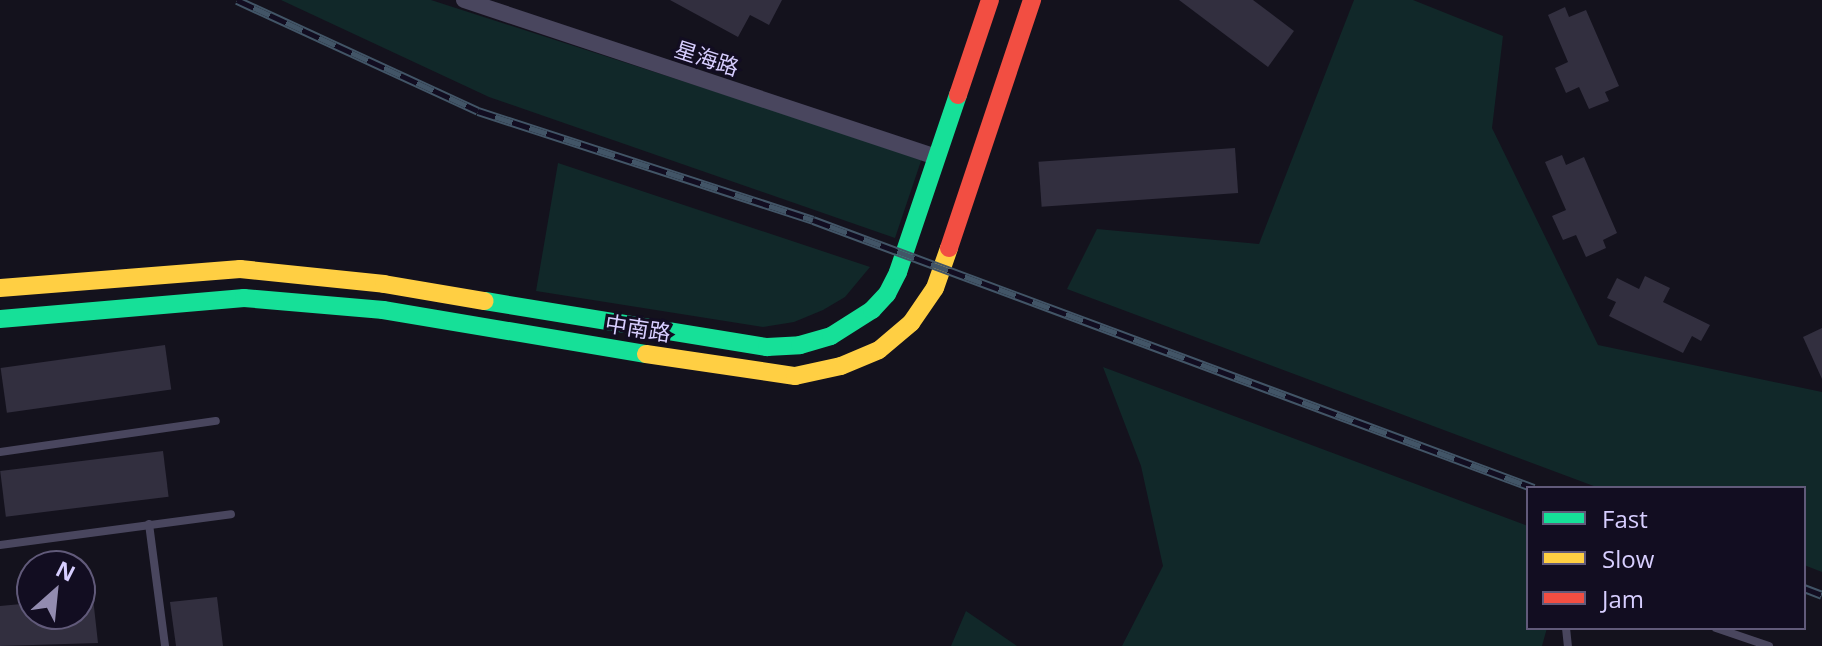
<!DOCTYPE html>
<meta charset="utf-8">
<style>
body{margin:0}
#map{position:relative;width:1822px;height:646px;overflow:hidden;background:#14121d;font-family:"Open Sans","Noto Sans SC",sans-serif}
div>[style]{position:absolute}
.green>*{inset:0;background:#112829}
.building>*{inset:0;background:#322f3f;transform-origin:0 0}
.lane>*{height:8px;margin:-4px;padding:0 4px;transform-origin:4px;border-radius:4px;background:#49465e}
.street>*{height:16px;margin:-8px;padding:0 8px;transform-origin:8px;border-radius:8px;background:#49465e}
.fast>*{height:18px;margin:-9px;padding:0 9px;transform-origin:9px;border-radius:9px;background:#16e098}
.slow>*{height:18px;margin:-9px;padding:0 9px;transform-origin:9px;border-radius:9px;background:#ffcf43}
.jam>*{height:18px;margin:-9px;padding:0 9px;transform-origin:9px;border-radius:9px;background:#f24e42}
.rail>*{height:9px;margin-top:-4.5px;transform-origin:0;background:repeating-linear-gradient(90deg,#120d21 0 18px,#425567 0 36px);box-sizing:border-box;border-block:2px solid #425567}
span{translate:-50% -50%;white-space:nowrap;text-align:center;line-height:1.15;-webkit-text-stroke:6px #120d21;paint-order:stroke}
.street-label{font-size:22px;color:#d7ceff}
.legend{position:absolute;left:1526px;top:486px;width:280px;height:144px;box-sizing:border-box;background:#120d21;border:2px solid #615a7a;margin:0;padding:10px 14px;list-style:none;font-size:24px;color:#d7ceff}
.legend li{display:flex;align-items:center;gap:16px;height:40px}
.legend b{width:40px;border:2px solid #615a7a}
.north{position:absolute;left:16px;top:550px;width:80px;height:80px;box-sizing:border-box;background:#120d21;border:2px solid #615a7a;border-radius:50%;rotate:27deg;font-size:22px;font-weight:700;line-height:32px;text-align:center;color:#d7ceff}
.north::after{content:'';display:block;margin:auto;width:28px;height:36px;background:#938cb0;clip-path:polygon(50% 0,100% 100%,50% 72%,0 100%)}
</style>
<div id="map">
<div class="green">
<div style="clip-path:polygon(281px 0,431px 0,922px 158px,895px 238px,489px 97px)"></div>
<div style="clip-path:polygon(1354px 0,1413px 0,1503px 36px,1492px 128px,1598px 345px,1822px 392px,1822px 572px,1804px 565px,1804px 488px,1599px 488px,1067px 289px,1097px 229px,1259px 244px)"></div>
<div style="clip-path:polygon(558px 163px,870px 267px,845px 297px,823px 310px,794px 322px,763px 327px,536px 291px)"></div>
<div style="clip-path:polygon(1103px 367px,1528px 526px,1528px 628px,1547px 628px,1542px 646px,1122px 646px,1163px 566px,1141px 466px)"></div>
<div style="clip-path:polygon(966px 611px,1017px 646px,951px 646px)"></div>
</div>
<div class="building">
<div style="clip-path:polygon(670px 0,782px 0,769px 25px,750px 15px,738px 37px)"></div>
<div style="clip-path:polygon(1179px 0,1253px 0,1294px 31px,1268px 67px)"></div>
<div style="clip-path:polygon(1565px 7px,1569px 17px,1586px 10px,1619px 86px,1605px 92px,1609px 101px,1589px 109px,1579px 87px,1566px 93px,1555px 68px,1568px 62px,1548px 15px)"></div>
<div style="left:1235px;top:148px;width:45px;height:197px;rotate:86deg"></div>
<div style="clip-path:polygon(1562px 155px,1566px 165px,1584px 157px,1617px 233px,1603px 240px,1606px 248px,1586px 257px,1576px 235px,1563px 240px,1552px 216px,1566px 210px,1545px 162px)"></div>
<div style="clip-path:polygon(1645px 276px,1670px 288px,1663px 302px,1710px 325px,1701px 341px,1692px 336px,1683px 353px,1609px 316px,1616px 302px,1607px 298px,1617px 278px,1639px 289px)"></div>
<div style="clip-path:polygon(1822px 328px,1822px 379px,1803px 337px)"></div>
<div style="left:165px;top:345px;width:45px;height:166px;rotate:82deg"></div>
<div style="left:163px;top:451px;width:46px;height:164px;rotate:83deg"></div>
<div style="clip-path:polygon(91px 580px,98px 643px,0 646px,0 606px,32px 603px,32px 614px,80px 614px,80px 581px)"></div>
<div style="clip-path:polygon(217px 597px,223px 646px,176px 646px,170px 602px)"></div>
</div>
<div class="lane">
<div style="left:0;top:452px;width:218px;rotate:-8.2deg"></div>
<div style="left:149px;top:524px;width:123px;rotate:82.5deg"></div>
<div style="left:0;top:545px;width:233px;rotate:-7.6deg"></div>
<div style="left:1566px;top:628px;width:18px;rotate:84deg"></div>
<div style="left:1716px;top:628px;width:56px;rotate:18.8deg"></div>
</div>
<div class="street">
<div style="left:464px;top:0;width:498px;rotate:18.4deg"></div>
</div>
<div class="fast">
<div style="left:485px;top:301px;width:286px;rotate:9.3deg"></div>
<div style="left:767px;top:347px;width:33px;rotate:-3deg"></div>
<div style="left:800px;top:345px;width:32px;rotate:-16deg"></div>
<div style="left:831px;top:336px;width:49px;rotate:-32.4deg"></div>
<div style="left:872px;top:310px;width:22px;rotate:-47deg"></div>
<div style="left:887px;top:294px;width:25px;rotate:-63deg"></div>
<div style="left:898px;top:272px;width:187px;rotate:-71.3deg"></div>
<div style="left:0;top:319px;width:245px;rotate:-4.9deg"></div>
<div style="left:244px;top:298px;width:140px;rotate:4.9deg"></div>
<div style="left:383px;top:310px;width:267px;rotate:9.5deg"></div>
</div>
<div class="slow">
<div style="left:0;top:288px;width:241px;rotate:-4.5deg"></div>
<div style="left:240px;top:269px;width:145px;rotate:5.9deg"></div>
<div style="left:384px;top:284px;width:102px;rotate:9.6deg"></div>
<div style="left:646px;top:354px;width:151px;rotate:8.4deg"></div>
<div style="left:795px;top:376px;width:47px;rotate:-12.3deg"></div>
<div style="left:841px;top:366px;width:41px;rotate:-22.8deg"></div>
<div style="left:879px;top:350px;width:42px;rotate:-40.2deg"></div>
<div style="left:911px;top:323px;width:42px;rotate:-55.6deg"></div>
<div style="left:935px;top:288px;width:42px;rotate:-70.7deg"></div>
</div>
<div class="jam">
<div style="left:958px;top:95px;width:100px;rotate:-71.4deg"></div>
<div style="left:949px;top:248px;width:262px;rotate:-71.5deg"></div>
</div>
<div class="rail">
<div style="left:237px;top:0;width:265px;rotate:24.7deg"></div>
<div style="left:478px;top:111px;width:352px;rotate:18deg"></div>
<div style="left:813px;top:220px;width:769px;rotate:20.39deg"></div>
<div style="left:1804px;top:588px;width:19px;rotate:21deg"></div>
</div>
<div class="street-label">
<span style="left:707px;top:58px;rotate:18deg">星海路</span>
<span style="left:638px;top:328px;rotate:9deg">中南路</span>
</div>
<ul class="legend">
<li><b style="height:10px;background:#16e098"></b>Fast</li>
<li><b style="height:10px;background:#ffcf43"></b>Slow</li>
<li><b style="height:10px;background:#f24e42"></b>Jam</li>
</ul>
<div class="north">N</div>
</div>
